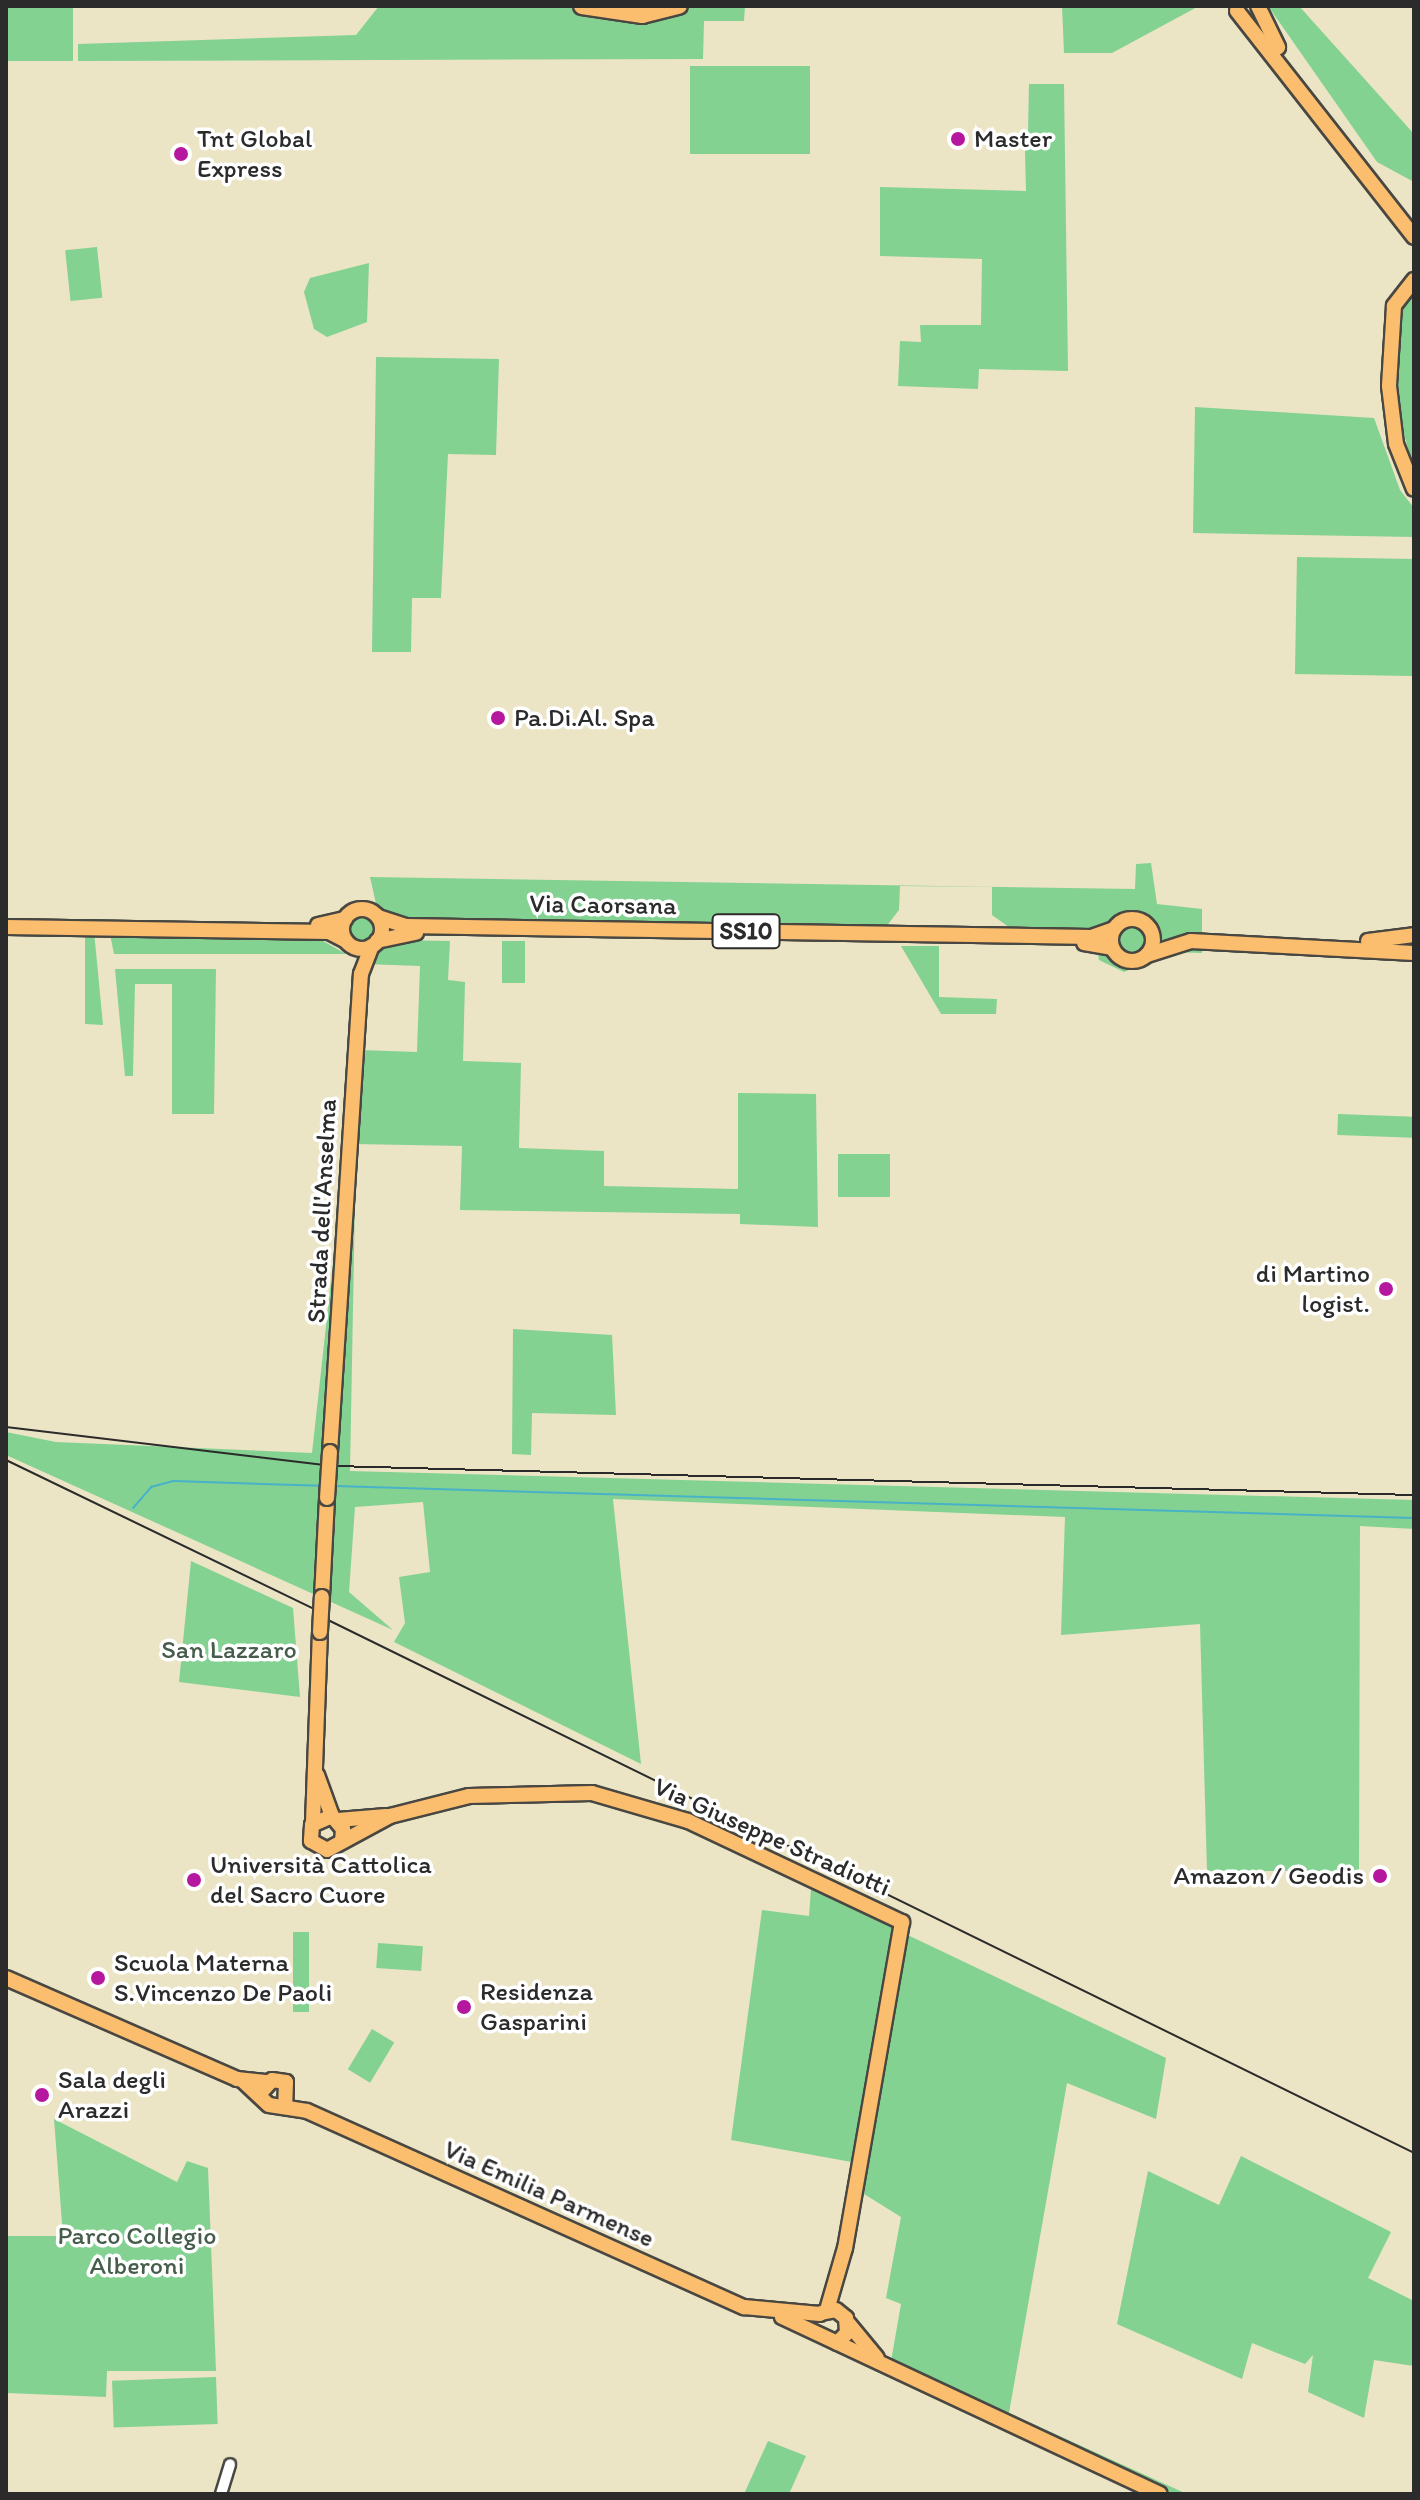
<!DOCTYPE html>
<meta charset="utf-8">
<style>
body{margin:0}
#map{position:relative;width:1420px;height:2500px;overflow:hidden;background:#ebe4c5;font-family:Itim,sans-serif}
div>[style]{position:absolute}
.green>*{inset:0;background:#83d292;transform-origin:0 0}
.round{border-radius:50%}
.stream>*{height:2px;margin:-1px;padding:0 1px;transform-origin:1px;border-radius:1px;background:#48b2c7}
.roads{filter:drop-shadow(2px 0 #484742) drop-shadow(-2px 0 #484742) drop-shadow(0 2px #484742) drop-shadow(0 -2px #484742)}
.minor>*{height:10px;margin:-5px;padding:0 5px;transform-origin:5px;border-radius:5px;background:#fff}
.major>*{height:14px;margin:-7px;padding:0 7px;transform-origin:7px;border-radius:7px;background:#fbbd6e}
.major>.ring{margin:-7px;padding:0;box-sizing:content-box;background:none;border:14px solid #fbbd6e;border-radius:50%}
.highway>*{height:16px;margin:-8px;padding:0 8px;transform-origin:8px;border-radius:8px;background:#fbbd6e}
.rail>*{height:2px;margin:-1px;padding:0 1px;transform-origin:1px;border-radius:1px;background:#2b2b2b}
.bridges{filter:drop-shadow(2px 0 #484742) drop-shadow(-2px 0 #484742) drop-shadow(0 2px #484742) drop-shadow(0 -2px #484742)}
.major-bridge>*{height:14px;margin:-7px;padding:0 7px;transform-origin:7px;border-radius:7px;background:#fbbd6e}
.dots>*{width:22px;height:22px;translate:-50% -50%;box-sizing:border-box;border:4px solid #fff;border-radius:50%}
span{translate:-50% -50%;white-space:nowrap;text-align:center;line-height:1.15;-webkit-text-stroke:7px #fff;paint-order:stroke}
.shield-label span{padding:2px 6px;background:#fff;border:2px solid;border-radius:6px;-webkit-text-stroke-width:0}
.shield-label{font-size:24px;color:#2b2b2b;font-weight:700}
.poi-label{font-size:26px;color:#2b2b2b}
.left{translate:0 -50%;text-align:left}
.right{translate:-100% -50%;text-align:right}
.street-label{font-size:26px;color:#2b2b2b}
.park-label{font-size:26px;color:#455d4a}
.frame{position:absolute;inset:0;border:8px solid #2b2b2b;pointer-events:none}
</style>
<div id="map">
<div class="green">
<div style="left:6px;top:6px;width:67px;height:55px"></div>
<div style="clip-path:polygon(379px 6px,745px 6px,744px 21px,704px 21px,703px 59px,78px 61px,78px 44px,356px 35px)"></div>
<div style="clip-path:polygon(1062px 6px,1199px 6px,1112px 53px,1064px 53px)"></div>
<div style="clip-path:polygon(1268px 6px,1299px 6px,1414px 134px,1414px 182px,1377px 162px)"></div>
<div style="left:690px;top:66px;width:120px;height:88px"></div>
<div style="clip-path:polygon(1029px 84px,1064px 84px,1068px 371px,979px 369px,978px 389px,898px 386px,900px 341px,921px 342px,920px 325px,981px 325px,982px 259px,880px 256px,880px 187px,1026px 191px,1025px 151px,1035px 143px,1028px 131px)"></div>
<div style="left:97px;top:247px;width:51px;height:32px;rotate:84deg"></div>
<div style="clip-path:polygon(369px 263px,367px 322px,327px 337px,314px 329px,304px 292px,310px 278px)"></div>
<div style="clip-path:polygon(1414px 290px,1414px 469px,1396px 407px,1396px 348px,1405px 297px)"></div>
<div style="clip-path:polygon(376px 357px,499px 359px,496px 455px,448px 454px,441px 598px,412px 598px,411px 652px,372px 652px)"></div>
<div style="clip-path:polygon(1195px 407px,1374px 418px,1400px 490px,1414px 508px,1414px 537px,1193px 533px)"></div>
<div style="left:1297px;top:557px;width:117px;height:117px;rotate:1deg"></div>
<div style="clip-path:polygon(1151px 863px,1157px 904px,1202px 909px,1202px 953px,1170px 952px,1124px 972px,1099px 960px,1094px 931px,1013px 930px,992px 915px,992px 887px,900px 886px,899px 910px,885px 928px,392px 919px,377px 908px,370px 877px,1135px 889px,1136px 864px)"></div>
<div class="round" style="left:345px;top:911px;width:34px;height:34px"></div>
<div style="clip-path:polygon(85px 930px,94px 931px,103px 1025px,85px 1024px)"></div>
<div style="clip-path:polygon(110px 934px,316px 937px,346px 954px,114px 954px)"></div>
<div style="clip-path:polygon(394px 940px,450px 941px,448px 980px,465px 982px,463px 1061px,521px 1063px,519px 1148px,604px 1151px,604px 1186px,738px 1189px,738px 1093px,816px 1094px,818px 1227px,740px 1224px,740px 1214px,460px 1210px,462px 1146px,355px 1144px,360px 1050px,417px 1052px,420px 966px,365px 964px,378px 945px)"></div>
<div style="left:502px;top:941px;width:23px;height:42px"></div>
<div style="clip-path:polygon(901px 946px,939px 946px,939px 997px,997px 999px,996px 1014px,941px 1014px)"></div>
<div style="clip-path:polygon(115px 969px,216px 969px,214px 1114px,172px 1114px,172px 984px,135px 984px,133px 1076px,125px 1076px)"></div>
<div style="left:1338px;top:1114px;width:76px;height:21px;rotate:2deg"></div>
<div style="left:838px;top:1154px;width:52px;height:43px"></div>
<div style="clip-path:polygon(340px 1199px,355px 1199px,350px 1471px,1414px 1500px,1414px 1529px,1360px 1526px,1359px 1871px,1207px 1871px,1200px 1624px,1061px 1635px,1065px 1517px,613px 1499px,641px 1764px,394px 1642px,405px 1623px,399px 1577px,430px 1572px,423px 1502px,355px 1507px,349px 1592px,393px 1630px,6px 1455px,6px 1432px,56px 1442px,312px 1453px)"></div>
<div style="clip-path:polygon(513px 1329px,612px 1335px,616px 1415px,532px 1413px,531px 1455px,512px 1454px)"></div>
<div style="clip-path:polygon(191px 1561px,293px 1608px,300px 1697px,179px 1682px)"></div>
<div style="clip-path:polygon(811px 1889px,1166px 2058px,1156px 2119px,1067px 2083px,1009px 2413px,1187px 2494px,1162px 2494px,890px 2367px,901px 2304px,886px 2298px,901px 2217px,864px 2194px,868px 2165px,731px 2140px,762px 1910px,809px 1916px)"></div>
<div style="left:293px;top:1932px;width:16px;height:80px"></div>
<div style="left:378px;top:1943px;width:45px;height:25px;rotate:4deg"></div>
<div style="left:372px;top:2029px;width:26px;height:47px;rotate:31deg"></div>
<div style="clip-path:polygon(54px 2119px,177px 2182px,187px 2161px,208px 2168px,216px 2371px,107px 2371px,106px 2397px,6px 2393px,6px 2236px,63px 2236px)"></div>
<div style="clip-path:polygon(1241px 2156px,1391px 2232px,1368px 2278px,1414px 2301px,1414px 2366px,1374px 2360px,1364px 2418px,1308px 2392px,1313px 2355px,1305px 2364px,1252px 2343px,1242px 2379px,1117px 2324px,1148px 2171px,1219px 2205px)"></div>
<div style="left:216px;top:2377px;width:47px;height:104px;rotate:88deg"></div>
<div style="clip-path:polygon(768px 2441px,806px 2456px,789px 2494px,744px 2494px)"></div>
</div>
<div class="stream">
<div style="left:335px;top:1486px;width:1079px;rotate:1.7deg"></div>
<div style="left:133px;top:1508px;width:28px;rotate:-49deg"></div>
<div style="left:151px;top:1487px;width:24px;rotate:-15deg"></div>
<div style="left:174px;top:1481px;width:147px;rotate:1.9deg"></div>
</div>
<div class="roads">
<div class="minor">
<div style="left:221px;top:2494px;width:31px;rotate:-73deg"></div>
</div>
<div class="major">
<div style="left:1258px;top:6px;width:46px;rotate:64deg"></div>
<div style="left:1237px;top:11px;width:287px;rotate:51.9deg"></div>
<div style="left:1414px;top:280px;width:33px;rotate:128deg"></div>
<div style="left:1394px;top:306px;width:80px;rotate:93.6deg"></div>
<div style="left:1389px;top:386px;width:58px;rotate:83.1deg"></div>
<div style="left:1396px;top:444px;width:48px;rotate:68.2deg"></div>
<div class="ring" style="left:342px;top:909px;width:26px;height:26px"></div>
<div style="left:378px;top:917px;width:29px;rotate:18deg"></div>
<div style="left:406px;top:926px;width:685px;rotate:0.92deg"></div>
<div style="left:1091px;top:937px;width:24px;rotate:-19deg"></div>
<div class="ring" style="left:1111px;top:919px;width:28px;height:28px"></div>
<div style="left:318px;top:925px;width:28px;rotate:-13deg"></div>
<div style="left:6px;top:927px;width:323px;rotate:0.9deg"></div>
<div style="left:329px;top:932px;width:18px;rotate:27deg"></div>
<div style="left:377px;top:941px;width:40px;rotate:-12deg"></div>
<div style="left:1368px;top:941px;width:46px;rotate:-7.4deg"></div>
<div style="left:1084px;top:943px;width:28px;rotate:10deg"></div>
<div style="left:1147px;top:955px;width:46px;rotate:-17.7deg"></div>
<div style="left:1191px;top:941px;width:223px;rotate:3.1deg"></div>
<div style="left:330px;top:1452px;width:479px;rotate:-86.3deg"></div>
<div style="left:361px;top:974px;width:30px;rotate:-69deg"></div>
<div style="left:322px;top:1597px;width:99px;rotate:-87.1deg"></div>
<div style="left:317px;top:1775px;width:44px;rotate:69.9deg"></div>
<div style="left:338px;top:1820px;width:48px;rotate:-4.8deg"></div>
<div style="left:313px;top:1822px;width:190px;rotate:-87.9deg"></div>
<div style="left:342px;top:1841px;width:12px;rotate:-85deg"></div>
<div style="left:343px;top:1829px;width:17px;rotate:-130deg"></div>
<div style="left:332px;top:1816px;width:22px;rotate:156deg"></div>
<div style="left:312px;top:1825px;width:16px;rotate:94deg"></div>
<div style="left:311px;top:1841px;width:18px;rotate:29deg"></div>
<div style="left:327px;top:1850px;width:72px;rotate:-28.4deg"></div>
<div style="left:390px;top:1816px;width:81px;rotate:-14.2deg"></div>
<div style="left:469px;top:1796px;width:123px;rotate:-1.4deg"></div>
<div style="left:592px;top:1793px;width:100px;rotate:16.3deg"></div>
<div style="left:688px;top:1821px;width:237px;rotate:25.3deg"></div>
<div style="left:902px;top:1922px;width:331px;rotate:99.9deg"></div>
<div style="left:845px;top:2248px;width:65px;rotate:106.2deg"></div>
<div style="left:6px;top:1978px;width:252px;rotate:23.6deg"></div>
<div style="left:237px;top:2079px;width:31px;rotate:6deg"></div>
<div style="left:243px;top:2081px;width:35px;rotate:43deg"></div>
<div style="left:269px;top:2105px;width:38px;rotate:9deg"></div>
<div style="left:307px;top:2111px;width:479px;rotate:24.2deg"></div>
<div style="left:744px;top:2307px;width:76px;rotate:5.3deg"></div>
<div style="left:263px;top:2090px;width:13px;rotate:-48deg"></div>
<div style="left:272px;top:2080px;width:14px;rotate:8deg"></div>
<div style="left:286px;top:2082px;width:23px;rotate:92deg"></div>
<div style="left:821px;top:2313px;width:15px;rotate:-11deg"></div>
<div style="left:836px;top:2310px;width:13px;rotate:39deg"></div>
<div style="left:846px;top:2318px;width:15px;rotate:86deg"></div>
<div style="left:847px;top:2333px;width:14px;rotate:135deg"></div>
<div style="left:782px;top:2317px;width:417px;rotate:25.1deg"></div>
<div style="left:848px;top:2323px;width:45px;rotate:50.4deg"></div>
</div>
<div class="highway">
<div style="left:582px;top:6px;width:61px;rotate:8.5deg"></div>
<div style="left:642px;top:15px;width:38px;rotate:-14deg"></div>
</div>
</div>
<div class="rail">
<div style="left:6px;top:1427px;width:331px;rotate:6.8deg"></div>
<div style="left:335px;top:1466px;width:1079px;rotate:1.54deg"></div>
<div style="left:6px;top:1460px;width:342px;rotate:25.8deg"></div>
<div style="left:326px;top:1619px;width:1212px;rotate:26.14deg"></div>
</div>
<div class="bridges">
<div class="major-bridge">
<div style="left:327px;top:1498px;width:46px;rotate:-86.3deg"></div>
<div style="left:320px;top:1632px;width:35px;rotate:-87deg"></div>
</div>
</div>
<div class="dots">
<div style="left:958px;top:139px;background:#b5179e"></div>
<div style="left:181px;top:154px;background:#b5179e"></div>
<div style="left:498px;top:718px;background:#b5179e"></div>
<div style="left:1386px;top:1289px;background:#b5179e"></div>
<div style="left:1380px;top:1876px;background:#b5179e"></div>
<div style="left:194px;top:1880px;background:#b5179e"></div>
<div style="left:98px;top:1978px;background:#b5179e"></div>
<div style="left:464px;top:2007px;background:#b5179e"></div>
<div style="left:42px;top:2095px;background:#b5179e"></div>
</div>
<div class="shield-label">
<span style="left:746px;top:931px">SS10</span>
</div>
<div class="poi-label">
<span class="left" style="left:197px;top:154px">Tnt Global<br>Express</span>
<span class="left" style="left:974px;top:139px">Master</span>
<span class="left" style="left:514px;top:718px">Pa.Di.Al. Spa</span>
<span class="right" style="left:1370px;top:1289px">di Martino<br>logist.</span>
<span class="left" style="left:210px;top:1880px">Università Cattolica<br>del Sacro Cuore</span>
<span class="right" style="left:1364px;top:1876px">Amazon / Geodis</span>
<span class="left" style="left:114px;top:1978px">Scuola Materna<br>S.Vincenzo De Paoli</span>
<span class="left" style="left:480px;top:2007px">Residenza<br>Gasparini</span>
<span class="left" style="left:58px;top:2095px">Sala degli<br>Arazzi</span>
</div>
<div class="street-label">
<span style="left:603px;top:905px;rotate:1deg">Via Caorsana</span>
<span style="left:322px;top:1211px;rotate:-87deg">Strada dell'Anselma</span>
<span style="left:772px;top:1837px;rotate:24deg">Via Giuseppe Stradiotti</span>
<span style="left:549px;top:2194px;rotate:24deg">Via Emilia Parmense</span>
</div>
<div class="park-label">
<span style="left:229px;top:1650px">San Lazzaro</span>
<span style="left:137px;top:2251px">Parco Collegio<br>Alberoni</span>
</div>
<div class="frame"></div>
</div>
